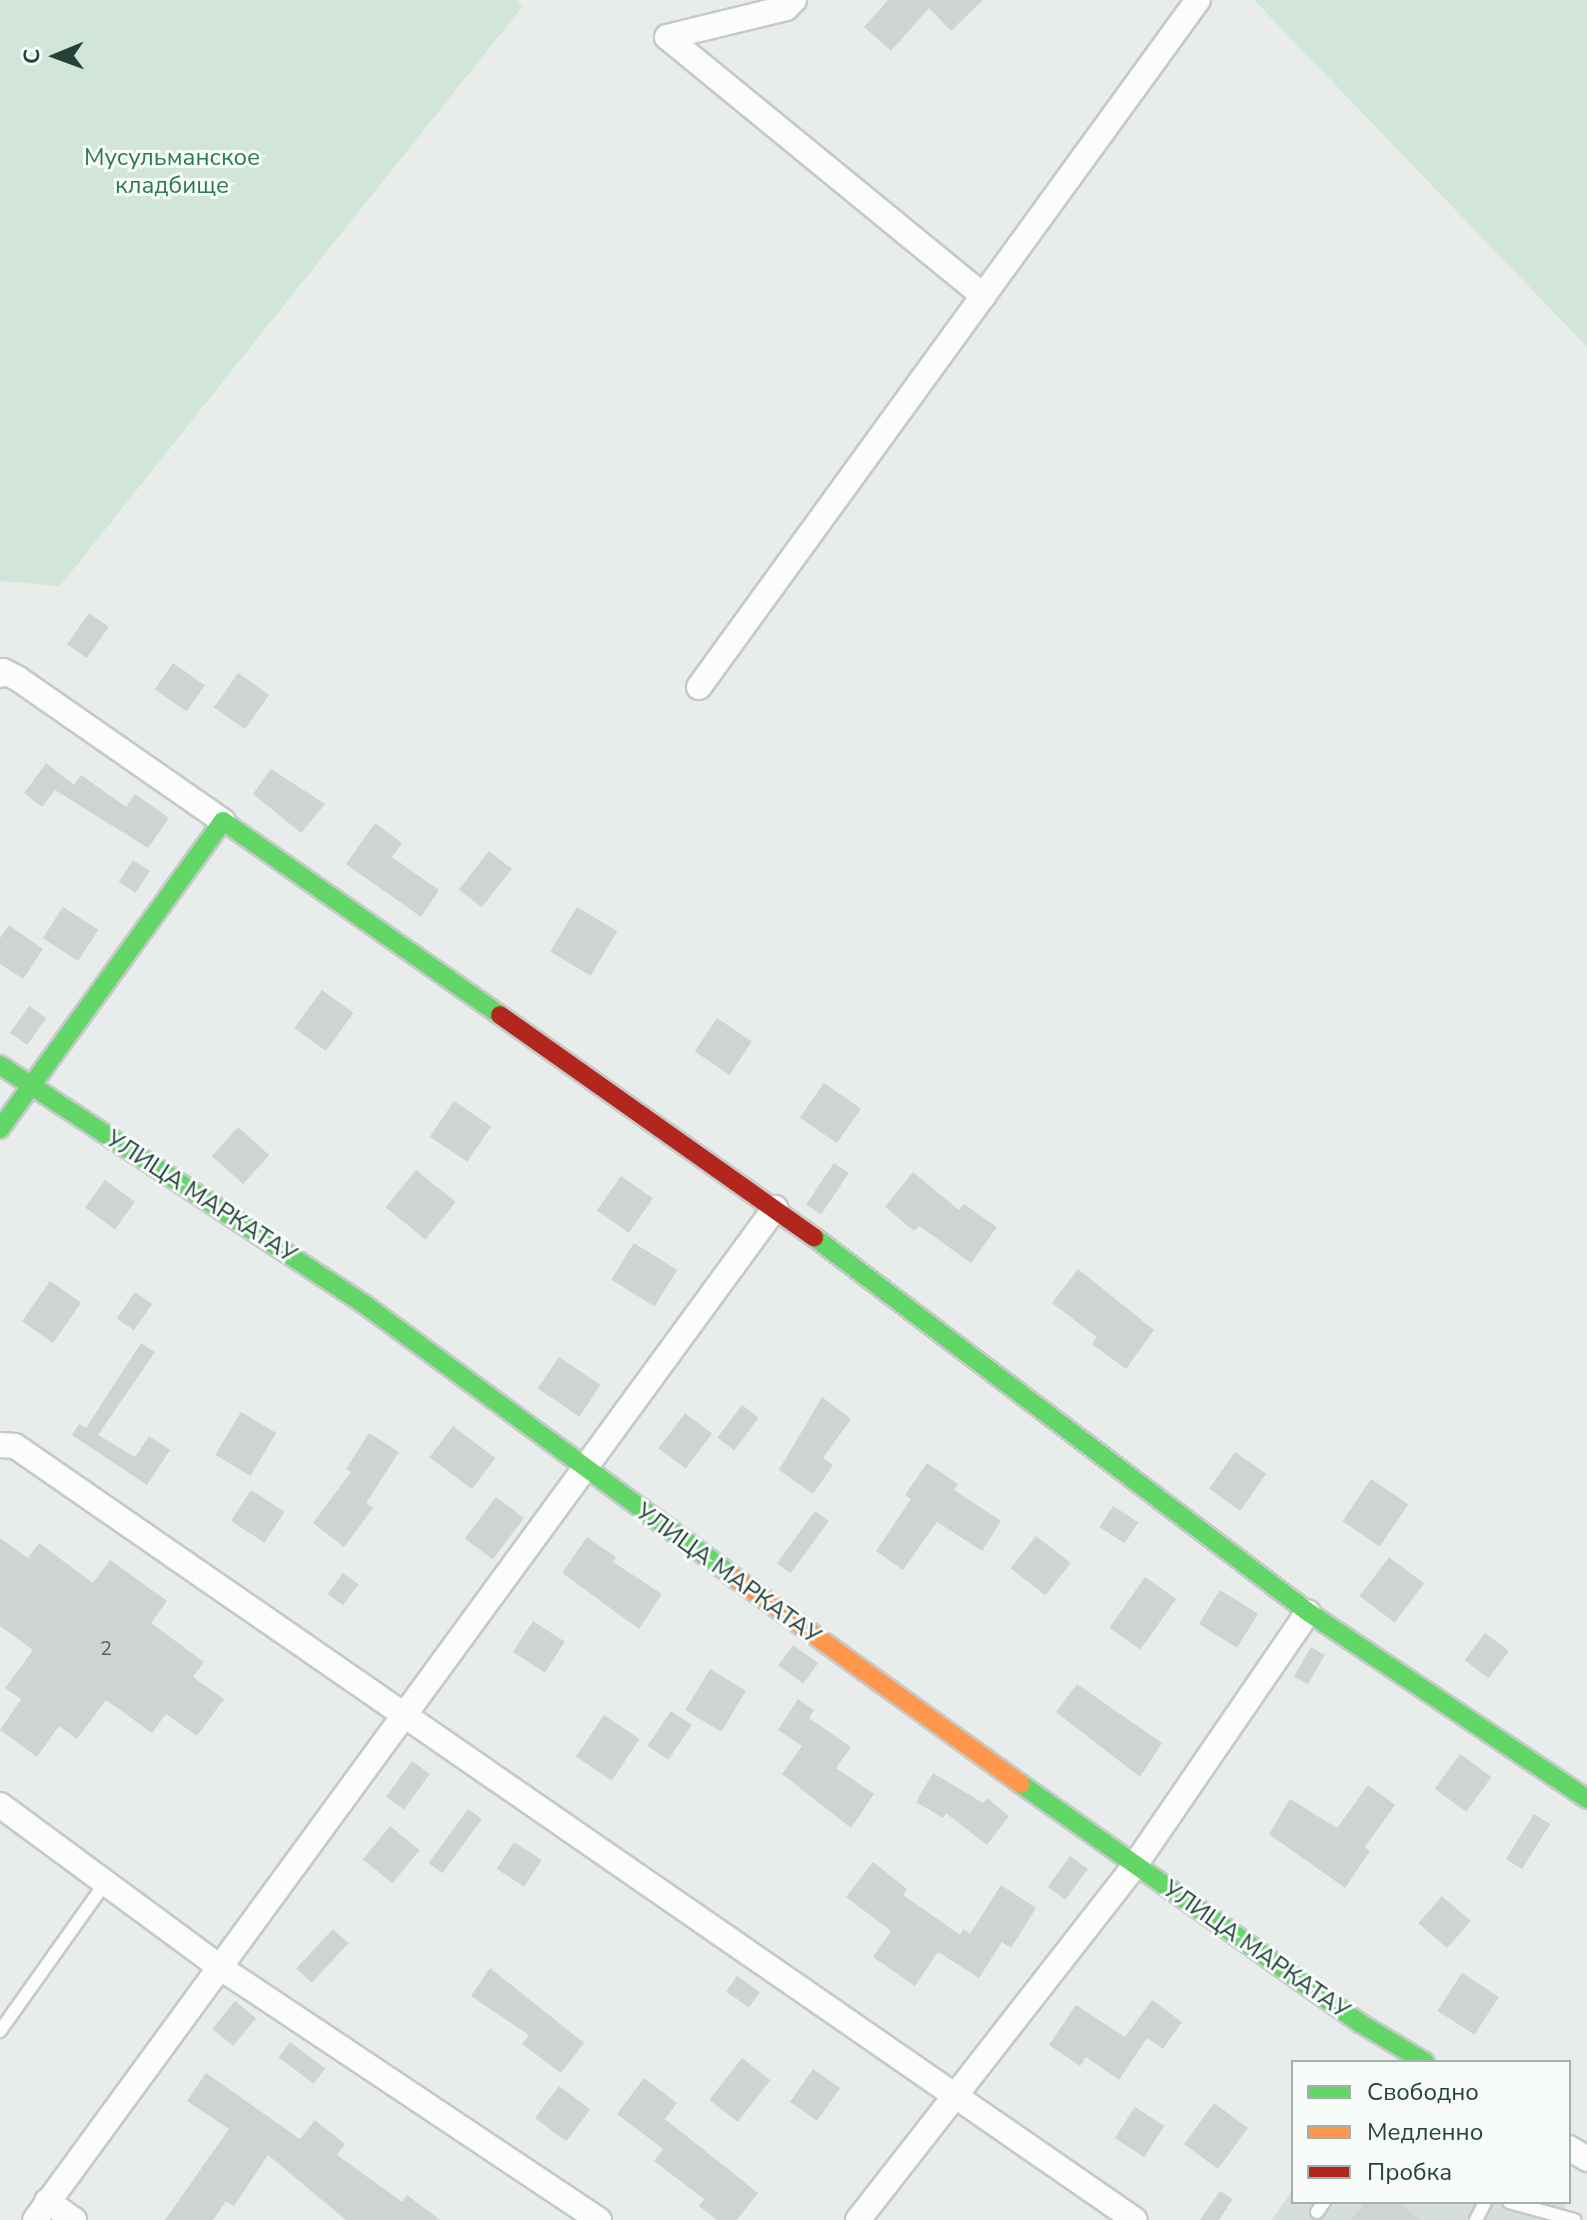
<!DOCTYPE html>
<meta charset="utf-8">
<style>
body{margin:0}
#map{position:relative;width:1587px;height:2220px;overflow:hidden;background:#e8edeb;font-family:"Nunito Sans",sans-serif}
div>[style]{position:absolute}
.built>*{inset:0;background:#d6dedb}
.green>*{inset:0;background:#d1e6d8}
.building>*{inset:0;background:#cfd4d2;transform-origin:0 0}
.roads{filter:drop-shadow(2px 0 #c5cac8) drop-shadow(-2px 0 #c5cac8) drop-shadow(0 2px #c5cac8) drop-shadow(0 -2px #c5cac8)}
.lane>*{height:12px;margin:-6px;padding:0 6px;transform-origin:6px;border-radius:6px;background:#fcfcfc}
.street>*{height:24px;margin:-12px;padding:0 12px;transform-origin:12px;border-radius:12px;background:#fcfcfc}
.fast>*{height:18px;margin:-9px;padding:0 9px;transform-origin:9px;border-radius:9px;background:#63d668}
.slow>*{height:18px;margin:-9px;padding:0 9px;transform-origin:9px;border-radius:9px;background:#ff974d}
.jam>*{height:18px;margin:-9px;padding:0 9px;transform-origin:9px;border-radius:9px;background:#b3261e}
span{translate:-50% -50%;white-space:nowrap;text-align:center;line-height:1.15;-webkit-text-stroke:6px #f7fbf9;paint-order:stroke}
.number-label{font-size:20px;color:#506761}
.number-label span{-webkit-text-stroke-width:0}
.park-label{font-size:24px;color:#2d7a4b}
.street-label{font-size:24px;color:#24423a}
.legend{position:absolute;left:1291px;top:2060px;width:280px;height:144px;box-sizing:border-box;background:#f7fbf9;border:2px solid #a3b1ad;margin:0;padding:10px 14px;list-style:none;font-size:24px;color:#24423a}
.legend li{display:flex;align-items:center;gap:16px;height:40px}
.legend b{width:40px;border:2px solid #a3b1ad}
.north{position:absolute;left:16px;top:16px;width:80px;height:80px;-webkit-text-stroke:6px #f7fbf9;paint-order:stroke;rotate:269deg;font-size:22px;font-weight:700;line-height:32px;text-align:center;color:#24423a}
.north::after{content:'';display:block;margin:auto;width:28px;height:36px;background:#24423a;clip-path:polygon(50% 0,100% 100%,50% 72%,0 100%)}
</style>
<div id="map">
<div class="built">
<div style="clip-path:polygon(1293px 2189px,1293px 2202px,1567px 2202px,1561px 2220px,1272px 2220px)"></div>
</div>
<div class="green">
<div style="clip-path:polygon(0 0,516px 0,522px 7px,60px 586px,0 581px)"></div>
<div style="clip-path:polygon(1254px 0,1587px 0,1587px 347px)"></div>
</div>
<div class="building">
<div style="clip-path:polygon(888px 0,983px 0,951px 31px,929px 8px,891px 51px,864px 27px)"></div>
<div style="left:89px;top:613px;width:24px;height:38px;rotate:35deg"></div>
<div style="left:173px;top:663px;width:39px;height:32px;rotate:35deg"></div>
<div style="left:238px;top:673px;width:38px;height:42px;rotate:35deg"></div>
<div style="clip-path:polygon(46px 763px,74px 785px,81px 775px,126px 807px,135px 794px,169px 818px,148px 848px,55px 790px,42px 807px,24px 793px)"></div>
<div style="clip-path:polygon(271px 769px,325px 804px,301px 833px,253px 794px)"></div>
<div style="clip-path:polygon(375px 823px,402px 843px,392px 857px,439px 890px,421px 917px,346px 864px)"></div>
<div style="left:489px;top:851px;width:29px;height:49px;rotate:38deg"></div>
<div style="left:133px;top:860px;width:20px;height:26px;rotate:33deg"></div>
<div style="left:63px;top:907px;width:42px;height:37px;rotate:33deg"></div>
<div style="left:577px;top:907px;width:47px;height:52px;rotate:31deg"></div>
<div style="clip-path:polygon(9px 925px,43px 949px,23px 979px,0 964px,0 938px)"></div>
<div style="left:322px;top:990px;width:39px;height:47px;rotate:36deg"></div>
<div style="left:29px;top:1006px;width:21px;height:33px;rotate:35deg"></div>
<div style="left:717px;top:1018px;width:42px;height:40px;rotate:34deg"></div>
<div style="left:824px;top:1083px;width:45px;height:42px;rotate:35deg"></div>
<div style="left:454px;top:1101px;width:45px;height:43px;rotate:34deg"></div>
<div style="left:238px;top:1127px;width:42px;height:39px;rotate:42deg"></div>
<div style="left:834px;top:1163px;width:18px;height:50px;rotate:34deg"></div>
<div style="left:416px;top:1170px;width:51px;height:48px;rotate:39deg"></div>
<div style="clip-path:polygon(913px 1172px,959px 1210px,964px 1204px,997px 1227px,971px 1263px,919px 1226px,914px 1231px,885px 1207px)"></div>
<div style="left:621px;top:1176px;width:39px;height:42px;rotate:35deg"></div>
<div style="left:105px;top:1180px;width:37px;height:34px;rotate:36deg"></div>
<div style="left:634px;top:1243px;width:51px;height:43px;rotate:32deg"></div>
<div style="clip-path:polygon(1078px 1269px,1154px 1330px,1126px 1369px,1092px 1344px,1097px 1337px,1052px 1303px)"></div>
<div style="left:50px;top:1281px;width:38px;height:49px;rotate:35deg"></div>
<div style="left:135px;top:1292px;width:21px;height:32px;rotate:35deg"></div>
<div style="clip-path:polygon(141px 1343px,155px 1352px,98px 1435px,135px 1457px,149px 1436px,170px 1450px,147px 1485px,72px 1435px,79px 1424px,86px 1428px)"></div>
<div style="left:559px;top:1357px;width:50px;height:38px;rotate:34deg"></div>
<div style="clip-path:polygon(822px 1397px,851px 1419px,823px 1458px,833px 1465px,813px 1494px,779px 1470px)"></div>
<div style="left:742px;top:1405px;width:21px;height:41px;rotate:37deg"></div>
<div style="left:241px;top:1412px;width:41px;height:50px;rotate:31deg"></div>
<div style="left:685px;top:1413px;width:34px;height:44px;rotate:37deg"></div>
<div style="left:453px;top:1426px;width:53px;height:39px;rotate:37deg"></div>
<div style="clip-path:polygon(369px 1433px,399px 1452px,366px 1503px,373px 1508px,344px 1547px,313px 1523px,351px 1472px,346px 1469px)"></div>
<div style="left:1235px;top:1452px;width:38px;height:45px;rotate:35deg"></div>
<div style="clip-path:polygon(927px 1463px,958px 1484px,954px 1490px,1001px 1521px,982px 1551px,937px 1522px,903px 1570px,876px 1551px,911px 1499px,905px 1495px)"></div>
<div style="left:1371px;top:1479px;width:45px;height:51px;rotate:34deg"></div>
<div style="left:251px;top:1490px;width:40px;height:37px;rotate:33deg"></div>
<div style="left:496px;top:1497px;width:35px;height:52px;rotate:37deg"></div>
<div style="left:1113px;top:1506px;width:30px;height:25px;rotate:33deg"></div>
<div style="left:815px;top:1511px;width:17px;height:65px;rotate:36deg"></div>
<div style="left:1036px;top:1536px;width:44px;height:41px;rotate:38deg"></div>
<div style="clip-path:polygon(587px 1537px,616px 1557px,613px 1562px,662px 1594px,639px 1629px,562px 1573px)"></div>
<div style="clip-path:polygon(0 1538px,28px 1558px,39px 1543px,93px 1583px,110px 1560px,167px 1601px,151px 1623px,204px 1662px,193px 1677px,224px 1699px,197px 1736px,166px 1714px,152px 1733px,106px 1700px,77px 1739px,59px 1726px,37px 1757px,0 1730px,21px 1699px,5px 1688px,33px 1650px,0 1626px)"></div>
<div style="left:1389px;top:1557px;width:44px;height:49px;rotate:37deg"></div>
<div style="left:343px;top:1573px;width:19px;height:26px;rotate:36deg"></div>
<div style="left:1145px;top:1577px;width:38px;height:62px;rotate:35deg"></div>
<div style="left:1220px;top:1590px;width:45px;height:40px;rotate:32deg"></div>
<div style="left:533px;top:1621px;width:38px;height:37px;rotate:33deg"></div>
<div style="left:1485px;top:1633px;width:30px;height:34px;rotate:37deg"></div>
<div style="left:793px;top:1645px;width:31px;height:25px;rotate:36deg"></div>
<div style="left:1311px;top:1647px;width:16px;height:34px;rotate:30deg"></div>
<div style="left:710px;top:1669px;width:42px;height:48px;rotate:31deg"></div>
<div style="clip-path:polygon(1077px 1684px,1162px 1743px,1140px 1777px,1056px 1712px)"></div>
<div style="clip-path:polygon(798px 1699px,814px 1710px,809px 1718px,851px 1747px,836px 1768px,874px 1794px,851px 1828px,782px 1774px,802px 1746px,778px 1730px)"></div>
<div style="left:671px;top:1711px;width:25px;height:42px;rotate:34deg"></div>
<div style="left:604px;top:1715px;width:43px;height:50px;rotate:34deg"></div>
<div style="left:1460px;top:1754px;width:39px;height:43px;rotate:36deg"></div>
<div style="left:412px;top:1761px;width:22px;height:44px;rotate:36deg"></div>
<div style="clip-path:polygon(933px 1773px,983px 1803px,987px 1798px,1009px 1816px,987px 1845px,946px 1813px,943px 1818px,916px 1802px)"></div>
<div style="clip-path:polygon(1368px 1785px,1395px 1805px,1365px 1847px,1370px 1851px,1345px 1888px,1269px 1834px,1290px 1799px,1337px 1828px)"></div>
<div style="left:468px;top:1809px;width:17px;height:67px;rotate:36deg"></div>
<div style="left:1534px;top:1814px;width:19px;height:53px;rotate:32deg"></div>
<div style="left:390px;top:1826px;width:38px;height:43px;rotate:39deg"></div>
<div style="left:514px;top:1842px;width:33px;height:32px;rotate:33deg"></div>
<div style="left:1070px;top:1856px;width:22px;height:38px;rotate:36deg"></div>
<div style="clip-path:polygon(873px 1862px,907px 1889px,903px 1895px,960px 1935px,963px 1929px,970px 1934px,1001px 1885px,1036px 1908px,1011px 1948px,1002px 1942px,979px 1978px,938px 1952px,915px 1986px,873px 1957px,891px 1931px,846px 1897px)"></div>
<div style="left:1442px;top:1896px;width:38px;height:36px;rotate:41deg"></div>
<div style="left:333px;top:1929px;width:21px;height:54px;rotate:43deg"></div>
<div style="clip-path:polygon(490px 1968px,584px 2043px,561px 2073px,522px 2044px,529px 2035px,471px 1996px)"></div>
<div style="left:1462px;top:1973px;width:44px;height:45px;rotate:33deg"></div>
<div style="left:737px;top:1976px;width:28px;height:19px;rotate:35deg"></div>
<div style="clip-path:polygon(1152px 2000px,1182px 2022px,1163px 2049px,1147px 2038px,1119px 2080px,1086px 2057px,1080px 2066px,1049px 2045px,1076px 2005px,1125px 2037px)"></div>
<div style="left:235px;top:2001px;width:27px;height:36px;rotate:39deg"></div>
<div style="left:290px;top:2042px;width:44px;height:19px;rotate:37deg"></div>
<div style="left:742px;top:2058px;width:36px;height:53px;rotate:38deg"></div>
<div style="left:813px;top:2069px;width:33px;height:40px;rotate:35deg"></div>
<div style="clip-path:polygon(206px 2073px,300px 2139px,315px 2120px,345px 2144px,337px 2155px,402px 2202px,407px 2195px,440px 2220px,346px 2220px,268px 2155px,234px 2206px,226px 2201px,213px 2220px,165px 2220px,229px 2129px,187px 2101px)"></div>
<div style="clip-path:polygon(644px 2078px,677px 2103px,665px 2119px,758px 2193px,737px 2220px,717px 2220px,699px 2206px,704px 2199px,654px 2161px,663px 2149px,617px 2114px)"></div>
<div style="left:559px;top:2086px;width:39px;height:40px;rotate:37deg"></div>
<div style="left:1214px;top:2103px;width:42px;height:51px;rotate:36deg"></div>
<div style="left:1135px;top:2107px;width:35px;height:37px;rotate:33deg"></div>
<div style="clip-path:polygon(1220px 2191px,1233px 2199px,1219px 2220px,1200px 2220px)"></div>
<div style="clip-path:polygon(1365px 2202px,1397px 2202px,1421px 2220px,1351px 2220px)"></div>
</div>
<div class="roads">
<div class="lane">
<div style="left:0;top:2031px;width:181px;rotate:-54.6deg"></div>
<div style="left:1509px;top:2202px;width:68px;rotate:15.3deg"></div>
<div style="left:1317px;top:2212px;width:12px;rotate:-55deg"></div>
<div style="left:1476px;top:2220px;width:20px;rotate:-63deg"></div>
</div>
<div class="street">
<div style="left:794px;top:0;width:11px;rotate:135deg"></div>
<div style="left:786px;top:8px;width:122px;rotate:166.3deg"></div>
<div style="left:667px;top:37px;width:409px;rotate:39.3deg"></div>
<div style="left:0;top:675px;width:5px;rotate:-53deg"></div>
<div style="left:3px;top:671px;width:16px;rotate:27deg"></div>
<div style="left:17px;top:678px;width:251px;rotate:34.8deg"></div>
<div style="left:699px;top:687px;width:849px;rotate:-54.01deg"></div>
<div style="left:0;top:1445px;width:15px;rotate:4deg"></div>
<div style="left:15px;top:1446px;width:1361px;rotate:34.65deg"></div>
<div style="left:0;top:1805px;width:271px;rotate:36.4deg"></div>
<div style="left:218px;top:1966px;width:458px;rotate:33.7deg"></div>
<div style="left:1569px;top:2148px;width:21px;rotate:31deg"></div>
<div style="left:47px;top:2201px;width:33px;rotate:35deg"></div>
<div style="left:35px;top:2220px;width:1254px;rotate:-53.82deg"></div>
<div style="left:858px;top:2220px;width:450px;rotate:-52deg"></div>
<div style="left:1135px;top:1865px;width:306px;rotate:-55.6deg"></div>
</div>
<div class="fast">
<div style="left:0;top:1065px;width:435px;rotate:33.3deg"></div>
<div style="left:364px;top:1304px;width:456px;rotate:36.4deg"></div>
<div style="left:0;top:1129px;width:380px;rotate:-54.1deg"></div>
<div style="left:223px;top:821px;width:338px;rotate:35deg"></div>
<div style="left:814px;top:1237px;width:620px;rotate:37.2deg"></div>
<div style="left:1308px;top:1612px;width:336px;rotate:33.8deg"></div>
<div style="left:1021px;top:1784px;width:415px;rotate:35.2deg"></div>
<div style="left:1360px;top:2023px;width:76px;rotate:31deg"></div>
</div>
<div class="slow">
<div style="left:731px;top:1575px;width:357px;rotate:35.8deg"></div>
</div>
<div class="jam">
<div style="left:500px;top:1015px;width:385px;rotate:35.3deg"></div>
</div>
</div>
<div class="number-label">
<span style="left:106px;top:1648px">2</span>
</div>
<div class="park-label">
<span style="left:172px;top:172px">Мусульманское<br>кладбище</span>
</div>
<div class="street-label">
<span style="left:201px;top:1197px;rotate:33deg">УЛИЦА МАРКАТАУ</span>
<span style="left:728px;top:1574px;rotate:36deg">УЛИЦА МАРКАТАУ</span>
<span style="left:1256px;top:1950px;rotate:35deg">УЛИЦА МАРКАТАУ</span>
</div>
<ul class="legend">
<li><b style="height:10px;background:#63d668"></b>Свободно</li>
<li><b style="height:10px;background:#ff974d"></b>Медленно</li>
<li><b style="height:10px;background:#b3261e"></b>Пробка</li>
</ul>
<div class="north">С</div>
</div>
